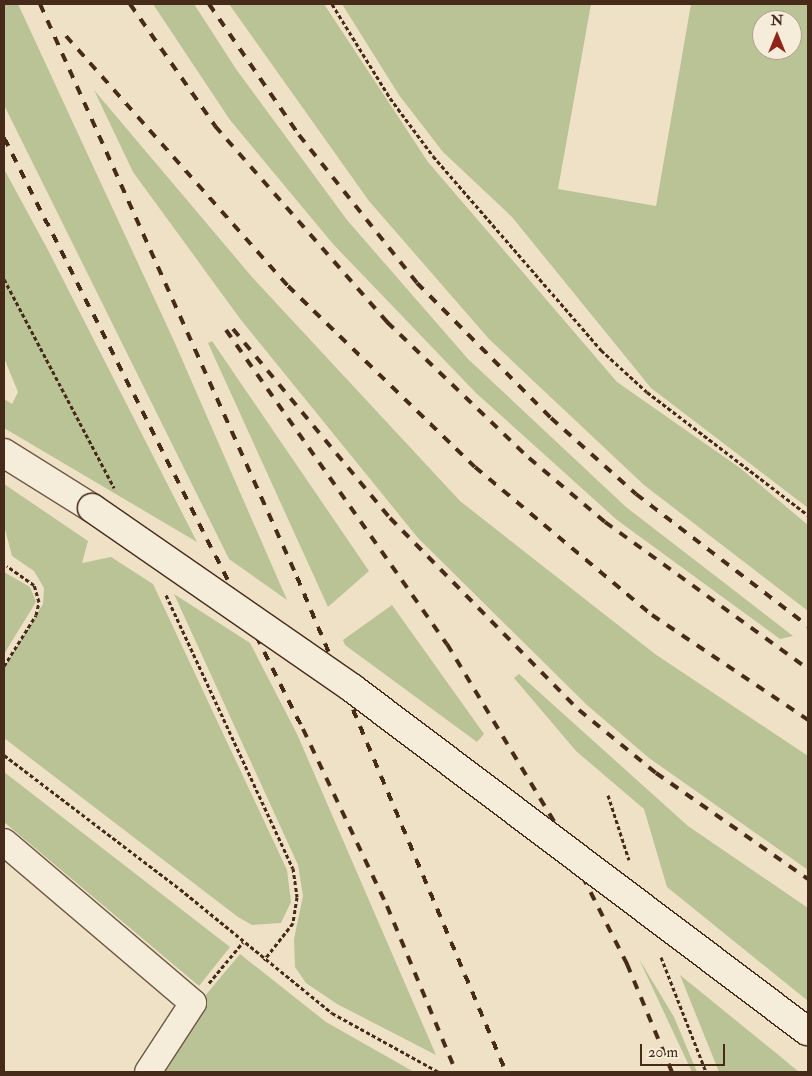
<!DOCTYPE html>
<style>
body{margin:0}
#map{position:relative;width:812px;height:1076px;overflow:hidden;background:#efe1c6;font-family:"IM FELL Double Pica",serif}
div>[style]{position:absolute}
.green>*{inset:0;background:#b9c395}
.path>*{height:3px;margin-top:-1.5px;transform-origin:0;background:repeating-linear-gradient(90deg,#462a1a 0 4px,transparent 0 6.5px)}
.roads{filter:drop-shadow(1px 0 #705845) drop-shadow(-1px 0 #705845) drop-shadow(0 1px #705845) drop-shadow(0 -1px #705845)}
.street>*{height:26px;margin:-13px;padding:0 13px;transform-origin:13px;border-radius:13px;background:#f5ecda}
.secondary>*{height:28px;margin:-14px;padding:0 14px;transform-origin:14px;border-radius:14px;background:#f5ecda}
.rail>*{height:4px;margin-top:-2px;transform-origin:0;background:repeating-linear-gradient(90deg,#462a1a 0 9px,transparent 0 18px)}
.bridges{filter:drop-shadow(1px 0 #462a1a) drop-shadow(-1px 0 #462a1a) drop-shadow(0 1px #462a1a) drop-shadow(0 -1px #462a1a)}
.secondary-bridge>*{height:28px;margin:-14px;padding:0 14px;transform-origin:14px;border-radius:14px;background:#f5ecda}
span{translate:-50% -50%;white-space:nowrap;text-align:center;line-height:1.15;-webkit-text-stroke:4px #f5ecda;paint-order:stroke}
.frame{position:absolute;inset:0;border:5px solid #462a1a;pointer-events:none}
.north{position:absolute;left:752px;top:10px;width:50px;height:50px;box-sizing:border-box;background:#f5ecda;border:1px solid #af9e8d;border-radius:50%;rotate:0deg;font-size:14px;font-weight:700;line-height:20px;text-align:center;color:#462a1a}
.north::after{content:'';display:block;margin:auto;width:18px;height:22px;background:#8f2418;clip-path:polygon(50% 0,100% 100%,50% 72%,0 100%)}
.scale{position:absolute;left:640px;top:1044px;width:85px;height:22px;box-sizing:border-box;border:2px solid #462a1a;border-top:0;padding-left:6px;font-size:15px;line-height:18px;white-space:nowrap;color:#462a1a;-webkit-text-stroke:4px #f5ecda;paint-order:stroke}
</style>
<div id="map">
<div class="green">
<div style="clip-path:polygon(4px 4px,18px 4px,174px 341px,287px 600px,229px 559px,4px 105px)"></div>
<div style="clip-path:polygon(153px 4px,194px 4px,236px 69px,347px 220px,468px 359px,626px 507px,793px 636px,780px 639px,617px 520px,476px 393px,333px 244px,230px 120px)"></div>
<div style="clip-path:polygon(229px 4px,324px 4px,428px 162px,617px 382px,740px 468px,808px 525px,808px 611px,644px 485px,489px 339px,369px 201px)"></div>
<div style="clip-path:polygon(evenodd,342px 4px,591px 4px,558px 189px,656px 206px,691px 4px,808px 4px,808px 508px,651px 388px,512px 217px,443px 152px,399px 95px,342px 4px,762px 20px,792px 20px,792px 50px,762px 50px,762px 20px)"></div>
<div style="clip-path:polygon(94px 90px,252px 277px,460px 501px,655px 654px,808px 756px,808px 870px,649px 758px,587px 705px,418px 538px,241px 320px,133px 172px)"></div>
<div style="clip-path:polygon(4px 169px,49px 252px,197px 542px,4px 428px,4px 399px,12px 404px,18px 392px,4px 358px)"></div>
<div style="clip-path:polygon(212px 341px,369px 571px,328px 607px,208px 343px)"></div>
<div style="clip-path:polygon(4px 484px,88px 541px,82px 563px,111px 557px,153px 584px,287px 870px,291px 902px,281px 923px,252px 925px,238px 917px,4px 738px,4px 667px,43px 604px,44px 588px,34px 571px,12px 556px,4px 525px)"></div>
<div style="clip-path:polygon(4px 572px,30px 587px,36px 602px,4px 654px)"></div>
<div style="clip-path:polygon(174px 594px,250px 643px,297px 734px,436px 1055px,337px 1004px,306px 983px,295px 967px,294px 939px,303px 896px,298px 865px)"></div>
<div style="clip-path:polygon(392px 605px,484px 734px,477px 742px,345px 645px,343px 640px)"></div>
<div style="clip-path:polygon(519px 674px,688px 826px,808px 908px,808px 1001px,667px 887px,644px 809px,576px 751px,514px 678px)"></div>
<div style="clip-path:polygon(4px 772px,230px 947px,199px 986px,4px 822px)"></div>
<div style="clip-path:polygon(240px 954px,326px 1022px,414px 1072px,156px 1072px,204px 997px)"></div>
<div style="clip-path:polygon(639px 959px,674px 1017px,697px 1072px,692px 1072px)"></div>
<div style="clip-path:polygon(680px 975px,776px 1053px,799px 1072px,719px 1072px)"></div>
</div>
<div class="path">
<div style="left:332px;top:4px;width:110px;rotate:58.3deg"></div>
<div style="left:390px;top:98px;width:72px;rotate:53.4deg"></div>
<div style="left:433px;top:156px;width:257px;rotate:49.1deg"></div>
<div style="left:601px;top:350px;width:62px;rotate:42.4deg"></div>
<div style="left:647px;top:392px;width:203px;rotate:37.4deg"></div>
<div style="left:4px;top:279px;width:236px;rotate:62.2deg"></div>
<div style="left:166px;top:595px;width:301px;rotate:65.1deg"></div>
<div style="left:293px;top:868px;width:29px;rotate:82deg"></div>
<div style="left:297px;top:897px;width:26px;rotate:99deg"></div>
<div style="left:293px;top:923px;width:47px;rotate:128.1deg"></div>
<div style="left:4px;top:666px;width:60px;rotate:-57.9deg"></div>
<div style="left:36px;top:615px;width:13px;rotate:-77deg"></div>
<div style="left:39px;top:602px;width:18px;rotate:-106deg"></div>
<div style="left:34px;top:585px;width:33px;rotate:-145deg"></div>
<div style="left:4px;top:755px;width:221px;rotate:37.3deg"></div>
<div style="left:180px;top:889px;width:196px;rotate:39.2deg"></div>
<div style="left:332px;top:1013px;width:122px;rotate:28.9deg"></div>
<div style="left:608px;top:795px;width:68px;rotate:72.1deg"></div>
<div style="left:661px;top:957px;width:123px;rotate:68.6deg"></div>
<div style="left:209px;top:983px;width:53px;rotate:-50.3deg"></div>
</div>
<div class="roads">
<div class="street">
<div style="left:4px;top:842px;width:248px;rotate:40.4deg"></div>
<div style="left:193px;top:1003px;width:82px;rotate:123.1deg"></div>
</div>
<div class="secondary">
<div style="left:4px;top:453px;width:104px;rotate:32deg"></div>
</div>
</div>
<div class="rail">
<div style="left:40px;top:4px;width:628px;rotate:65.84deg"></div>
<div style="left:297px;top:577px;width:537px;rotate:67.11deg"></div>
<div style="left:130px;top:4px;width:149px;rotate:55.1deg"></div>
<div style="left:215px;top:126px;width:261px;rotate:48.7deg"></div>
<div style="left:387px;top:322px;width:197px;rotate:43.8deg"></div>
<div style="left:529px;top:458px;width:99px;rotate:40.1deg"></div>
<div style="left:605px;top:522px;width:251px;rotate:35.9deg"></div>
<div style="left:209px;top:4px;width:159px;rotate:55.5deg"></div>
<div style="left:299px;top:135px;width:189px;rotate:51.4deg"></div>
<div style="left:417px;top:283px;width:190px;rotate:45.2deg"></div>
<div style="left:551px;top:418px;width:114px;rotate:41.8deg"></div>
<div style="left:636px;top:494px;width:217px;rotate:37.5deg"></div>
<div style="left:66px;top:36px;width:334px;rotate:48.4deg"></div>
<div style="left:288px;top:286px;width:260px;rotate:44.1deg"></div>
<div style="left:475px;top:467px;width:231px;rotate:39.9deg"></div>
<div style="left:652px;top:615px;width:188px;rotate:33.9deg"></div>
<div style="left:4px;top:138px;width:662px;rotate:63.16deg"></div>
<div style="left:303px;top:729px;width:196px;rotate:64.6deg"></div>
<div style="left:387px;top:906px;width:180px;rotate:67.4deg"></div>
<div style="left:233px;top:329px;width:246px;rotate:50.3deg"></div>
<div style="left:390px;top:518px;width:269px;rotate:45.5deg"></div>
<div style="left:579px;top:710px;width:99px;rotate:39.3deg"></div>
<div style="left:656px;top:773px;width:185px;rotate:34.9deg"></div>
<div style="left:226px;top:330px;width:384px;rotate:54.9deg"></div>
<div style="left:447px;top:644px;width:215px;rotate:58.9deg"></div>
<div style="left:558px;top:828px;width:153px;rotate:63.1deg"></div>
<div style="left:627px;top:964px;width:117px;rotate:67.4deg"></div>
</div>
<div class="bridges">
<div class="secondary-bridge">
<div style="left:92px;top:508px;width:316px;rotate:34.7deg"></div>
<div style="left:352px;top:688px;width:570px;rotate:37.01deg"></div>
</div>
</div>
<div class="frame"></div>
<div class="north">N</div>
<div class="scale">20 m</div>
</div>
